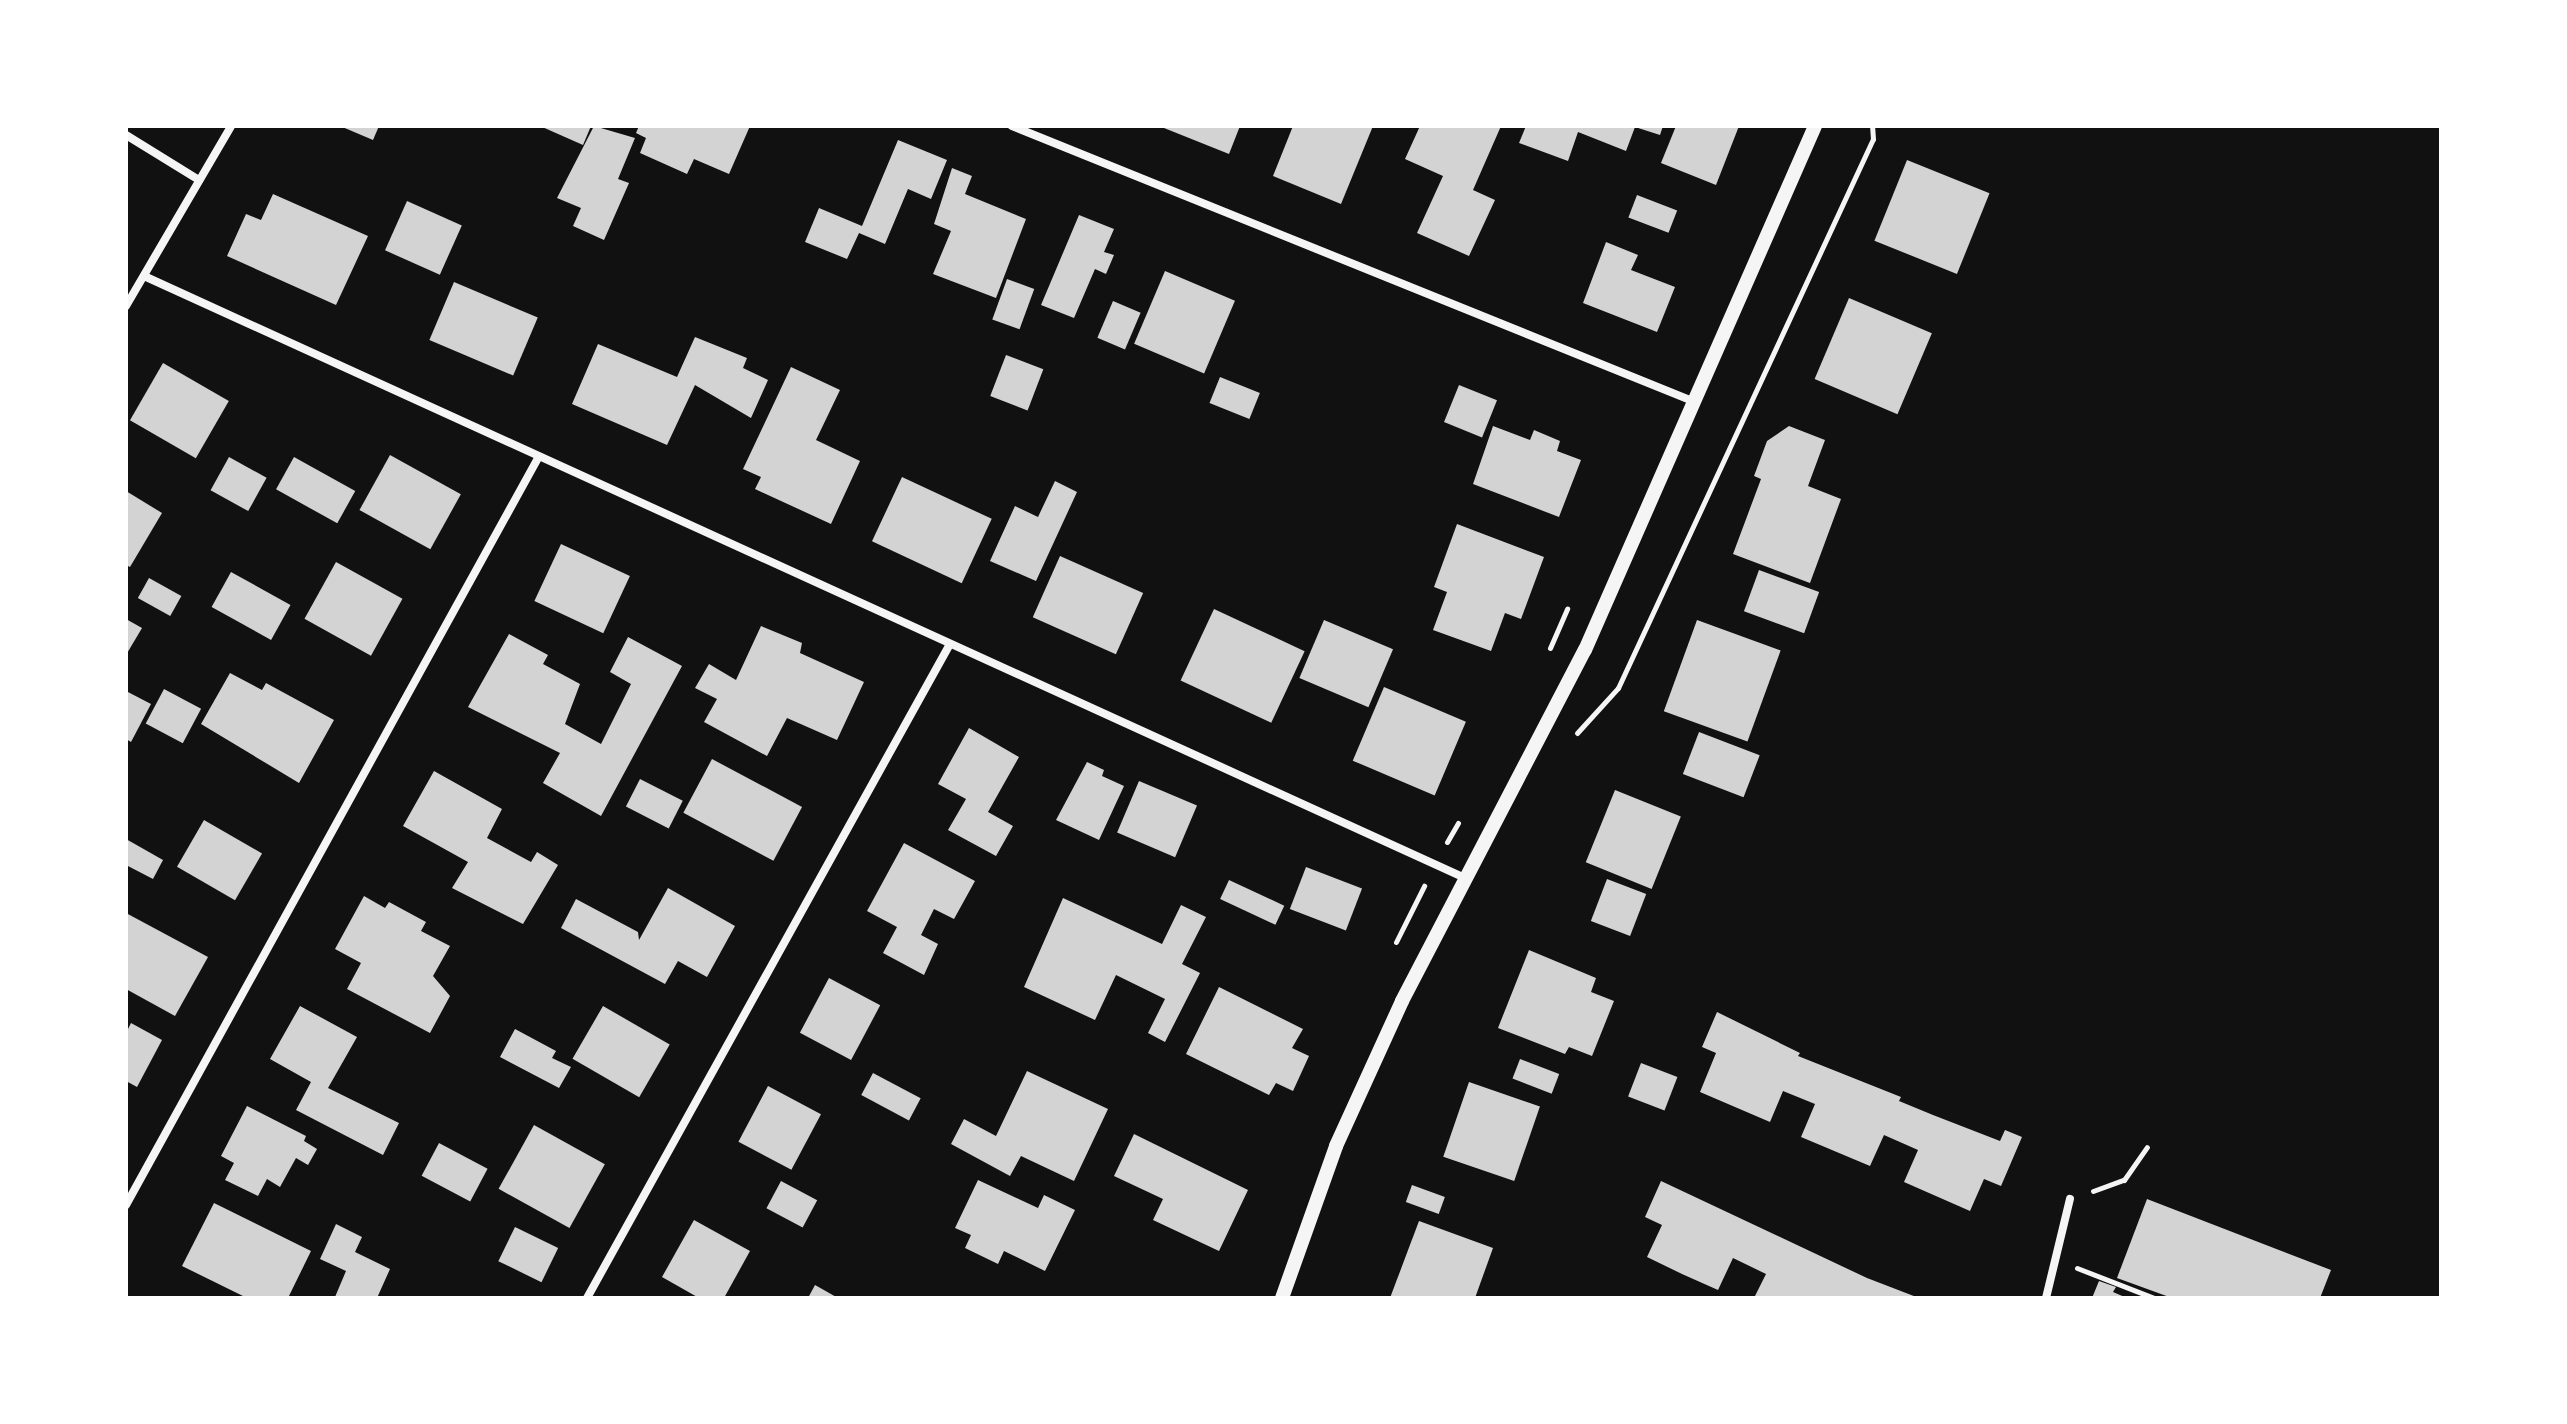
<!DOCTYPE html>
<style>
body{margin:0}
#map{position:relative;width:2567px;height:1424px;overflow:hidden;background:#111;font-family:Bitter,serif}
div>[style]{position:absolute}
.building>*{inset:0;background:#d3d3d3;transform-origin:0 0}
.path>*{height:5px;margin:-2.5px;padding:0 2.5px;transform-origin:2.5px;border-radius:2.5px;background:#f5f5f5}
.minor>*{height:8px;margin:-4px;padding:0 4px;transform-origin:4px;border-radius:4px;background:#f5f5f5}
.tertiary>*{height:14px;margin:-7px;padding:0 7px;transform-origin:7px;border-radius:7px;background:#f5f5f5}
span{translate:-50% -50%;white-space:nowrap;text-align:center;line-height:1.15;-webkit-text-stroke:6px #fff;paint-order:stroke}
.frame{position:absolute;inset:0;border:128px solid #fff;pointer-events:none}
</style>
<div id="map">
<div class="building">
<div style="clip-path:polygon(340px 126px,379px 126px,373px 140px)"></div>
<div style="clip-path:polygon(540px 126px,591px 126px,583px 145px)"></div>
<div style="clip-path:polygon(594px 126px,635px 138px,618px 179px,629px 183px,604px 240px,573px 226px,581px 208px,557px 198px)"></div>
<div style="clip-path:polygon(639px 126px,750px 126px,729px 174px,694px 159px,687px 174px,640px 153px,646px 138px,636px 133px)"></div>
<div style="clip-path:polygon(1159px 126px,1240px 126px,1229px 154px)"></div>
<div style="clip-path:polygon(1293px 126px,1373px 126px,1341px 204px,1273px 176px)"></div>
<div style="clip-path:polygon(1420px 126px,1501px 126px,1473px 190px,1495px 200px,1469px 256px,1417px 233px,1443px 176px,1405px 159px)"></div>
<div style="clip-path:polygon(1526px 126px,1663px 126px,1660px 135px,1635px 127px,1626px 151px,1578px 132px,1568px 161px,1519px 143px)"></div>
<div style="clip-path:polygon(1676px 126px,1739px 126px,1716px 185px,1661px 163px)"></div>
<div style="clip-path:polygon(898px 140px,947px 160px,931px 199px,908px 189px,885px 244px,859px 233px,847px 259px,805px 242px,819px 208px,862px 226px)"></div>
<div style="left:1907px;top:160px;width:89px;height:87px;rotate:22deg"></div>
<div style="clip-path:polygon(952px 168px,972px 176px,965px 194px,1026px 219px,996px 298px,933px 274px,951px 231px,934px 224px)"></div>
<div style="clip-path:polygon(273px 194px,368px 236px,336px 305px,227px 256px,246px 214px,261px 220px)"></div>
<div style="left:1637px;top:195px;width:43px;height:24px;rotate:21deg"></div>
<div style="left:407px;top:201px;width:60px;height:54px;rotate:24deg"></div>
<div style="clip-path:polygon(1079px 215px,1114px 229px,1104px 252px,1114px 255px,1106px 274px,1095px 269px,1074px 318px,1041px 305px)"></div>
<div style="clip-path:polygon(1606px 242px,1638px 255px,1631px 270px,1675px 287px,1657px 332px,1583px 303px)"></div>
<div style="left:1165px;top:271px;width:76px;height:79px;rotate:23deg"></div>
<div style="left:1007px;top:279px;width:29px;height:43px;rotate:20deg"></div>
<div style="left:454px;top:282px;width:91px;height:63px;rotate:23deg"></div>
<div style="left:1849px;top:298px;width:90px;height:88px;rotate:23deg"></div>
<div style="left:1113px;top:301px;width:30px;height:40px;rotate:23deg"></div>
<div style="clip-path:polygon(695px 337px,747px 358px,743px 368px,768px 380px,751px 418px,695px 385px,667px 445px,572px 404px,598px 344px,677px 377px)"></div>
<div style="left:1006px;top:355px;width:40px;height:44px;rotate:21deg"></div>
<div style="left:163px;top:363px;width:76px;height:66px;rotate:30deg"></div>
<div style="clip-path:polygon(791px 367px,840px 390px,816px 440px,860px 461px,831px 524px,755px 489px,761px 477px,743px 469px)"></div>
<div style="left:1220px;top:377px;width:43px;height:28px;rotate:22deg"></div>
<div style="left:1459px;top:385px;width:41px;height:40px;rotate:22deg"></div>
<div style="clip-path:polygon(1493px 426px,1530px 440px,1534px 430px,1560px 441px,1557px 451px,1581px 460px,1559px 517px,1473px 484px)"></div>
<div style="clip-path:polygon(1789px 426px,1825px 440px,1808px 486px,1841px 499px,1810px 583px,1733px 554px,1761px 479px,1754px 476px,1767px 441px)"></div>
<div style="left:390px;top:455px;width:81px;height:63px;rotate:29deg"></div>
<div style="left:229px;top:457px;width:43px;height:38px;rotate:29deg"></div>
<div style="left:294px;top:457px;width:70px;height:37px;rotate:29deg"></div>
<div style="left:902px;top:477px;width:99px;height:71px;rotate:25deg"></div>
<div style="clip-path:polygon(1055px 481px,1077px 492px,1036px 581px,990px 561px,1015px 506px,1038px 517px)"></div>
<div style="clip-path:polygon(126px 491px,162px 513px,130px 567px,126px 565px)"></div>
<div style="clip-path:polygon(1457px 524px,1544px 557px,1521px 619px,1505px 613px,1491px 651px,1433px 630px,1447px 592px,1434px 587px)"></div>
<div style="left:561px;top:544px;width:76px;height:63px;rotate:25deg"></div>
<div style="left:1060px;top:556px;width:91px;height:67px;rotate:24deg"></div>
<div style="left:336px;top:562px;width:76px;height:65px;rotate:29deg"></div>
<div style="left:1759px;top:570px;width:64px;height:44px;rotate:20deg"></div>
<div style="left:231px;top:572px;width:68px;height:40px;rotate:29deg"></div>
<div style="left:149px;top:578px;width:37px;height:23px;rotate:29deg"></div>
<div style="left:1214px;top:609px;width:100px;height:79px;rotate:25deg"></div>
<div style="clip-path:polygon(126px 619px,142px 628px,126px 655px)"></div>
<div style="left:1324px;top:620px;width:75px;height:63px;rotate:23deg"></div>
<div style="left:1697px;top:620px;width:89px;height:97px;rotate:20deg"></div>
<div style="clip-path:polygon(761px 626px,802px 643px,800px 653px,864px 682px,837px 740px,787px 718px,767px 756px,704px 722px,717px 699px,695px 688px,709px 664px,736px 680px)"></div>
<div style="clip-path:polygon(509px 634px,548px 655px,543px 664px,580px 684px,565px 724px,601px 744px,631px 684px,610px 672px,628px 637px,682px 666px,601px 816px,543px 783px,560px 753px,468px 707px)"></div>
<div style="clip-path:polygon(230px 673px,262px 690px,266px 683px,334px 720px,299px 783px,201px 724px)"></div>
<div style="left:1384px;top:687px;width:89px;height:80px;rotate:23deg"></div>
<div style="left:164px;top:689px;width:42px;height:39px;rotate:28deg"></div>
<div style="clip-path:polygon(126px 691px,151px 704px,131px 742px,126px 739px)"></div>
<div style="clip-path:polygon(969px 728px,1019px 757px,988px 812px,1013px 826px,996px 856px,948px 830px,966px 799px,938px 784px)"></div>
<div style="left:1699px;top:732px;width:65px;height:45px;rotate:21deg"></div>
<div style="left:712px;top:759px;width:102px;height:61px;rotate:28deg"></div>
<div style="clip-path:polygon(1087px 762px,1104px 770px,1102px 776px,1124px 786px,1099px 840px,1056px 820px)"></div>
<div style="clip-path:polygon(434px 771px,502px 809px,487px 838px,531px 862px,537px 852px,558px 865px,523px 924px,452px 888px,468px 862px,403px 826px)"></div>
<div style="left:640px;top:779px;width:48px;height:31px;rotate:27deg"></div>
<div style="left:1139px;top:781px;width:63px;height:56px;rotate:23deg"></div>
<div style="left:1615px;top:790px;width:71px;height:78px;rotate:22deg"></div>
<div style="left:204px;top:820px;width:67px;height:54px;rotate:30deg"></div>
<div style="clip-path:polygon(126px 839px,163px 860px,153px 879px,126px 865px)"></div>
<div style="clip-path:polygon(904px 843px,975px 881px,954px 919px,934px 909px,921px 935px,938px 944px,924px 975px,883px 953px,897px 927px,867px 911px)"></div>
<div style="left:1306px;top:867px;width:60px;height:45px;rotate:21deg"></div>
<div style="left:1607px;top:879px;width:42px;height:45px;rotate:21deg"></div>
<div style="left:1229px;top:880px;width:61px;height:21px;rotate:25deg"></div>
<div style="clip-path:polygon(668px 888px,735px 926px,707px 977px,678px 961px,665px 984px,561px 928px,576px 899px,638px 932px,639px 940px)"></div>
<div style="clip-path:polygon(364px 896px,385px 908px,389px 902px,426px 922px,421px 931px,450px 946px,433px 976px,450px 996px,430px 1033px,347px 989px,361px 963px,335px 949px)"></div>
<div style="clip-path:polygon(1063px 898px,1162px 944px,1181px 905px,1206px 917px,1182px 964px,1200px 973px,1165px 1042px,1148px 1033px,1165px 999px,1116px 975px,1095px 1020px,1024px 987px)"></div>
<div style="clip-path:polygon(126px 913px,208px 957px,175px 1016px,126px 989px)"></div>
<div style="clip-path:polygon(1529px 950px,1596px 978px,1591px 992px,1614px 1001px,1592px 1056px,1569px 1047px,1565px 1054px,1498px 1028px)"></div>
<div style="left:829px;top:978px;width:58px;height:62px;rotate:28deg"></div>
<div style="clip-path:polygon(1219px 987px,1303px 1029px,1292px 1048px,1309px 1056px,1293px 1091px,1276px 1083px,1269px 1095px,1186px 1054px)"></div>
<div style="clip-path:polygon(300px 1006px,357px 1037px,328px 1088px,399px 1123px,383px 1155px,296px 1110px,311px 1082px,270px 1059px)"></div>
<div style="left:603px;top:1006px;width:77px;height:61px;rotate:30deg"></div>
<div style="clip-path:polygon(1717px 1012px,1800px 1053px,1798px 1056px,1901px 1097px,1899px 1101px,1933px 1115px,2000px 1141px,2005px 1130px,2022px 1137px,2001px 1186px,1984px 1179px,1970px 1211px,1904px 1182px,1918px 1150px,1884px 1135px,1870px 1166px,1801px 1137px,1815px 1104px,1783px 1091px,1770px 1122px,1700px 1092px,1716px 1053px,1702px 1047px)"></div>
<div style="clip-path:polygon(131px 1023px,162px 1040px,137px 1087px,126px 1081px,126px 1033px)"></div>
<div style="clip-path:polygon(515px 1029px,556px 1051px,552px 1058px,571px 1067px,559px 1088px,500px 1057px)"></div>
<div style="left:1520px;top:1059px;width:42px;height:21px;rotate:21deg"></div>
<div style="left:1641px;top:1063px;width:39px;height:36px;rotate:21deg"></div>
<div style="clip-path:polygon(1027px 1071px,1108px 1109px,1074px 1181px,1021px 1156px,1010px 1176px,951px 1144px,964px 1119px,996px 1136px)"></div>
<div style="left:873px;top:1073px;width:54px;height:25px;rotate:28deg"></div>
<div style="left:1469px;top:1082px;width:75px;height:79px;rotate:19deg"></div>
<div style="left:768px;top:1086px;width:60px;height:63px;rotate:28deg"></div>
<div style="clip-path:polygon(247px 1106px,306px 1136px,304px 1141px,317px 1149px,308px 1165px,296px 1158px,280px 1187px,267px 1179px,258px 1196px,225px 1180px,234px 1163px,221px 1156px)"></div>
<div style="left:534px;top:1125px;width:81px;height:73px;rotate:29deg"></div>
<div style="clip-path:polygon(1134px 1134px,1248px 1190px,1219px 1251px,1153px 1220px,1163px 1199px,1114px 1176px)"></div>
<div style="left:439px;top:1143px;width:55px;height:37px;rotate:28deg"></div>
<div style="clip-path:polygon(978px 1180px,1038px 1208px,1044px 1195px,1075px 1210px,1045px 1271px,1004px 1251px,998px 1264px,965px 1248px,971px 1235px,955px 1228px)"></div>
<div style="left:781px;top:1181px;width:41px;height:31px;rotate:28deg"></div>
<div style="clip-path:polygon(1661px 1181px,1867px 1278px,1919px 1298px,1754px 1298px,1766px 1274px,1733px 1258px,1718px 1290px,1682px 1274px,1647px 1257px,1662px 1225px,1645px 1217px)"></div>
<div style="left:1412px;top:1185px;width:35px;height:18px;rotate:20deg"></div>
<div style="clip-path:polygon(2147px 1199px,2331px 1270px,2320px 1298px,2172px 1298px,2117px 1278px)"></div>
<div style="clip-path:polygon(214px 1203px,311px 1251px,288px 1298px,247px 1298px,182px 1266px)"></div>
<div style="clip-path:polygon(694px 1220px,750px 1251px,724px 1298px,699px 1298px,662px 1277px)"></div>
<div style="clip-path:polygon(1419px 1221px,1493px 1248px,1475px 1298px,1390px 1298px)"></div>
<div style="clip-path:polygon(336px 1224px,362px 1237px,355px 1252px,390px 1269px,377px 1298px,335px 1297px,346px 1271px,320px 1259px)"></div>
<div style="left:515px;top:1227px;width:48px;height:38px;rotate:26deg"></div>
<div style="clip-path:polygon(2099px 1281px,2116px 1287px,2113px 1292px,2127px 1298px,2092px 1298px)"></div>
<div style="clip-path:polygon(815px 1285px,838px 1298px,808px 1298px)"></div>
</div>
<div class="path">
<div style="left:1550px;top:648px;width:43px;rotate:-66.4deg"></div>
<div style="left:1577px;top:733px;width:61px;rotate:-47.7deg"></div>
<div style="left:1618px;top:688px;width:605px;rotate:-65.09deg"></div>
<div style="left:1873px;top:139px;width:13px;rotate:-94deg"></div>
<div style="left:1447px;top:842px;width:22px;rotate:-60deg"></div>
<div style="left:1396px;top:942px;width:63px;rotate:-63.4deg"></div>
<div style="left:2093px;top:1191px;width:33px;rotate:-20deg"></div>
<div style="left:2124px;top:1180px;width:40px;rotate:-55.1deg"></div>
<div style="left:2077px;top:1268px;width:83px;rotate:21.3deg"></div>
</div>
<div class="minor">
<div style="left:1012px;top:126px;width:737px;rotate:22deg"></div>
<div style="left:126px;top:135px;width:86px;rotate:31.7deg"></div>
<div style="left:144px;top:276px;width:1452px;rotate:24.5deg"></div>
<div style="left:126px;top:306px;width:208px;rotate:-59.7deg"></div>
<div style="left:126px;top:1205px;width:853px;rotate:-61.12deg"></div>
<div style="left:587px;top:1298px;width:748px;rotate:-60.97deg"></div>
<div style="left:2046px;top:1298px;width:102px;rotate:-76.4deg"></div>
</div>
<div class="tertiary">
<div style="left:1282px;top:1298px;width:161px;rotate:-70.4deg"></div>
<div style="left:1336px;top:1146px;width:159px;rotate:-65.5deg"></div>
<div style="left:1402px;top:1001px;width:396px;rotate:-62.5deg"></div>
<div style="left:1585px;top:650px;width:572px;rotate:-66.3deg"></div>
</div>
<div class="frame"></div>
</div>
